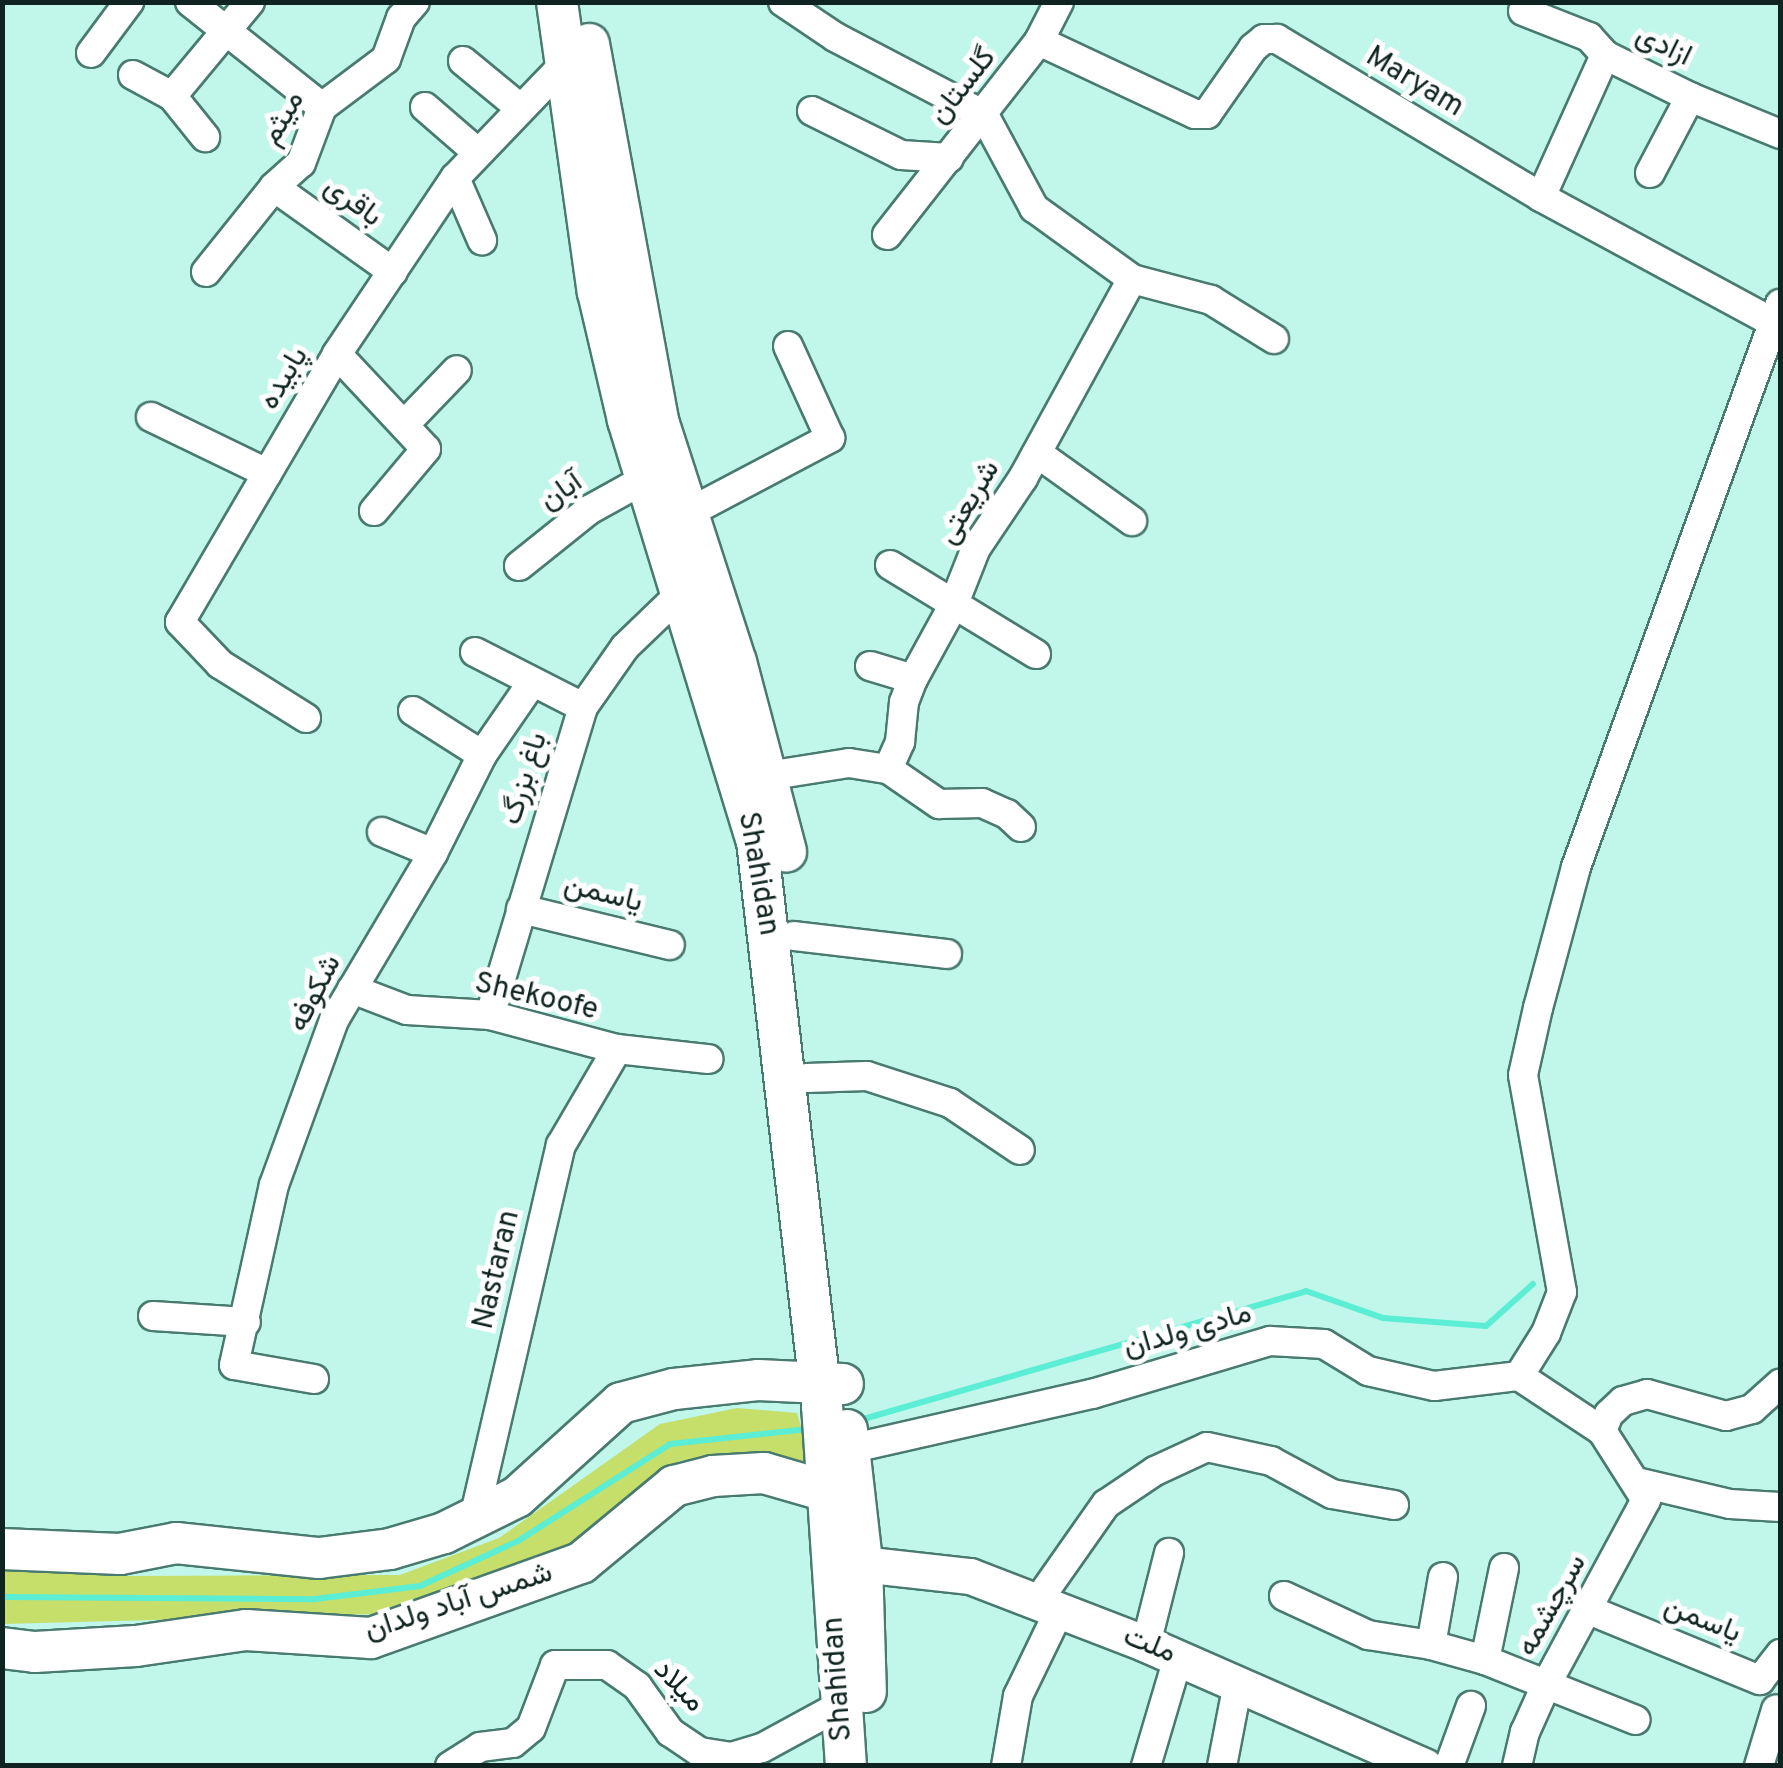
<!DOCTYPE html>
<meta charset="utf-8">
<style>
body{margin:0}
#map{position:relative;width:1783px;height:1768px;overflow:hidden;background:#c1f6ea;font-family:Overpass,Vazirmatn,sans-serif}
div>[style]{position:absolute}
.green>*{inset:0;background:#c6de6a}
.stream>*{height:6px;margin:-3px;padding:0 3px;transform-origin:3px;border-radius:3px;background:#5beed4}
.roads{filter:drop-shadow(2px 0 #497a70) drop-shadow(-2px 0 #497a70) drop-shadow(0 2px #497a70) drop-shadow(0 -2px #497a70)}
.minor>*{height:28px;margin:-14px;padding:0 14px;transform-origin:14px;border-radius:14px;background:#fff}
.tertiary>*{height:35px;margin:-17.5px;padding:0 17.5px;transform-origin:17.5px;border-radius:17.5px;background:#fff}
.secondary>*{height:40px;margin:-20px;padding:0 20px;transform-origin:20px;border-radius:20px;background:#fff}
span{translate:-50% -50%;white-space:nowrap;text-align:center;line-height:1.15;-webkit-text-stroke:10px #fff;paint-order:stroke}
.street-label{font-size:30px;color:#0f2420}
.frame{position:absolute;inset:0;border:5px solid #0f2420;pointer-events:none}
</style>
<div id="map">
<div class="green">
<div style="clip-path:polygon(737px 1408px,797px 1413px,812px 1463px,759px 1453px,679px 1461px,570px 1548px,375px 1614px,3px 1624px,2px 1569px,129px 1576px,400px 1575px,499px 1538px,660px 1424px)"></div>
</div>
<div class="stream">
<div style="left:860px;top:1420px;width:464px;rotate:-16.1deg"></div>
<div style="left:1306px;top:1291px;width:82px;rotate:19.3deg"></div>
<div style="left:1383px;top:1318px;width:103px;rotate:4.4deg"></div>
<div style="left:1486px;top:1326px;width:63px;rotate:-41.8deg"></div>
<div style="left:2px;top:1597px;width:313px;rotate:0.4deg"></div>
<div style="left:315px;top:1599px;width:106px;rotate:-7.1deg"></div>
<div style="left:420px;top:1586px;width:108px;rotate:-24.7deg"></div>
<div style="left:518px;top:1541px;width:180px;rotate:-32.5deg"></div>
<div style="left:670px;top:1444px;width:139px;rotate:-6.2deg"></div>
</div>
<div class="roads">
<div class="minor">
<div style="left:190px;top:2px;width:169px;rotate:38.5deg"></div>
<div style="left:783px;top:2px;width:63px;rotate:33.9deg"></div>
<div style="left:835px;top:37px;width:168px;rotate:27.6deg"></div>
<div style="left:984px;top:115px;width:106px;rotate:61.7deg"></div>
<div style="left:1034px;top:208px;width:121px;rotate:35.9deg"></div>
<div style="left:1132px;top:279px;width:82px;rotate:14.9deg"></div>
<div style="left:1211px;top:300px;width:74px;rotate:31.8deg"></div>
<div style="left:1523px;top:11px;width:71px;rotate:21.5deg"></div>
<div style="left:1589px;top:37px;width:24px;rotate:48deg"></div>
<div style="left:1605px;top:55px;width:95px;rotate:26.3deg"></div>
<div style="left:1690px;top:97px;width:97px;rotate:22.3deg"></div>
<div style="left:1039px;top:41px;width:172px;rotate:25.1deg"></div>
<div style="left:1195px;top:114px;width:12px"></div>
<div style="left:1207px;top:114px;width:80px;rotate:-55.1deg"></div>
<div style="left:1253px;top:48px;width:14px;rotate:-39deg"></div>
<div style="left:1264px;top:39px;width:13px"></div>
<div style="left:1277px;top:39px;width:308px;rotate:30.9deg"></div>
<div style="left:1541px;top:197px;width:265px;rotate:28.4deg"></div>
<div style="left:91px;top:53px;width:64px;rotate:-53.3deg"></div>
<div style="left:463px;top:61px;width:74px;rotate:39.5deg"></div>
<div style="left:133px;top:75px;width:44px;rotate:28.3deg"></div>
<div style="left:172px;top:96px;width:53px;rotate:51.2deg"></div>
<div style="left:172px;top:96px;width:122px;rotate:-50.3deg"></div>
<div style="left:425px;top:107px;width:69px;rotate:40.9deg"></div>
<div style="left:812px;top:111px;width:99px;rotate:26.3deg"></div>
<div style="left:901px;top:155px;width:48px;rotate:3.6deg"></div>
<div style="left:1650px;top:173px;width:86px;rotate:-62.2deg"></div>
<div style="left:455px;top:178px;width:68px;rotate:66.5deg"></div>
<div style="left:274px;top:187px;width:146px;rotate:35.5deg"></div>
<div style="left:1541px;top:197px;width:156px;rotate:-65.7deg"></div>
<div style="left:887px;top:235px;width:246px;rotate:-51.9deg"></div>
<div style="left:1039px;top:41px;width:44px;rotate:-62.9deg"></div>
<div style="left:206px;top:272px;width:109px;rotate:-51.3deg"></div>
<div style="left:274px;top:187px;width:36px;rotate:-42deg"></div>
<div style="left:301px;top:163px;width:60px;rotate:-69.4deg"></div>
<div style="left:322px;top:107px;width:80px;rotate:-36.9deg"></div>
<div style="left:386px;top:59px;width:44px;rotate:-69.9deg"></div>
<div style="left:401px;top:18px;width:21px;rotate:-49deg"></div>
<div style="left:337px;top:354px;width:130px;rotate:46.9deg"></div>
<div style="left:426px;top:449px;width:81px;rotate:130deg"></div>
<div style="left:151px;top:417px;width:129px;rotate:25.8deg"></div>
<div style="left:404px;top:425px;width:76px;rotate:-46.1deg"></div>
<div style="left:1037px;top:453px;width:117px;rotate:35.6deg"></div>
<div style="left:688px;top:513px;width:161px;rotate:-27.8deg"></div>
<div style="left:830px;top:438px;width:101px;rotate:-114.5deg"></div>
<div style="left:890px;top:565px;width:171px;rotate:31.4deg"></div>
<div style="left:519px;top:566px;width:90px;rotate:-38.7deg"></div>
<div style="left:589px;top:510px;width:64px;rotate:-29deg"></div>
<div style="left:475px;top:652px;width:121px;rotate:27deg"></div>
<div style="left:870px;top:666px;width:45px;rotate:16.8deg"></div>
<div style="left:413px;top:711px;width:82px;rotate:32.5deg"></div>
<div style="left:306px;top:718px;width:102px;rotate:-147.9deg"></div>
<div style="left:220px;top:664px;width:58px;rotate:-133.6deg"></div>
<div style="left:180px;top:622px;width:311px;rotate:-59.6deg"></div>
<div style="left:337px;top:354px;width:212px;rotate:-56.2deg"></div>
<div style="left:455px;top:178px;width:163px;rotate:-46.2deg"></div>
<div style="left:888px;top:769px;width:30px;rotate:-66deg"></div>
<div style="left:900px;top:742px;width:40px;rotate:-84.3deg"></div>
<div style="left:904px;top:702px;width:25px;rotate:-69deg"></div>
<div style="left:913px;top:679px;width:83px;rotate:-61.3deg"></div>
<div style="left:953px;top:606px;width:62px;rotate:-68.4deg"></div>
<div style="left:976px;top:548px;width:84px;rotate:-56.1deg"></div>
<div style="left:1023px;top:478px;width:227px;rotate:-61.3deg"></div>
<div style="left:767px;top:776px;width:83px;rotate:-9deg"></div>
<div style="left:849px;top:763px;width:39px;rotate:9deg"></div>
<div style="left:888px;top:769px;width:62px;rotate:34.5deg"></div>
<div style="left:939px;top:804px;width:43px;rotate:-1.3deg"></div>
<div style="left:982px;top:803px;width:27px;rotate:24deg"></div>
<div style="left:1007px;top:814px;width:19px;rotate:43deg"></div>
<div style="left:382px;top:832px;width:55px;rotate:22.4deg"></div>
<div style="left:521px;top:909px;width:153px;rotate:13.6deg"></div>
<div style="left:794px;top:936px;width:154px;rotate:6.7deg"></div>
<div style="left:352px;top:989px;width:59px;rotate:20.9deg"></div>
<div style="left:407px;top:1010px;width:83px;rotate:3.4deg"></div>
<div style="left:490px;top:1015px;width:131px;rotate:15deg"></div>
<div style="left:617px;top:1049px;width:92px;rotate:6.3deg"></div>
<div style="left:490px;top:1015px;width:322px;rotate:-73.2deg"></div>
<div style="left:583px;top:707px;width:73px;rotate:-55deg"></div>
<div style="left:625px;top:647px;width:76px;rotate:-43.9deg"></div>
<div style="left:807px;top:1078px;width:60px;rotate:-1.9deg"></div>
<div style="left:867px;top:1076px;width:87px;rotate:18deg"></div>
<div style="left:950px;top:1103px;width:84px;rotate:33.9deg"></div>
<div style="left:153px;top:1316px;width:93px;rotate:3.7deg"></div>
<div style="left:1519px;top:1376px;width:100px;rotate:33.5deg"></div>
<div style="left:314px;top:1379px;width:81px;rotate:-170.1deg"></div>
<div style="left:234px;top:1365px;width:184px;rotate:-77.5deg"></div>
<div style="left:274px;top:1185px;width:176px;rotate:-70deg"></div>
<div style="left:334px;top:1020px;width:194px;rotate:-59.3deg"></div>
<div style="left:433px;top:853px;width:110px;rotate:-63.4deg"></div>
<div style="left:482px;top:755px;width:86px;rotate:-55.4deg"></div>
<div style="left:849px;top:1449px;width:249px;rotate:-12.8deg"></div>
<div style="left:1092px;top:1394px;width:186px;rotate:-16.6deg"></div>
<div style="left:1270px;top:1341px;width:54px;rotate:3.2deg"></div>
<div style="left:1324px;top:1344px;width:52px;rotate:31.5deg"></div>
<div style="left:1368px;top:1371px;width:68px;rotate:12.8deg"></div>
<div style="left:1434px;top:1386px;width:86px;rotate:-6.7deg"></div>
<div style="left:1519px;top:1376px;width:51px;rotate:-57.9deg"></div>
<div style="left:1546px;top:1333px;width:44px;rotate:-68.7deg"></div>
<div style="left:1562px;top:1292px;width:220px;rotate:-100.2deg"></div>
<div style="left:1523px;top:1075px;width:69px;rotate:-77.4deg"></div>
<div style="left:1538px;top:1008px;width:146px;rotate:-74.9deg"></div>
<div style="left:1576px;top:867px;width:599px;rotate:-70.08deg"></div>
<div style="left:1637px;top:1482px;width:96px;rotate:13.3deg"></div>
<div style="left:1730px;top:1504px;width:50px;rotate:3.4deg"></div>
<div style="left:474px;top:1518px;width:383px;rotate:-76.9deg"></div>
<div style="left:561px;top:1145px;width:111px;rotate:-59.7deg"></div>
<div style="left:1443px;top:1577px;width:69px;rotate:100deg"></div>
<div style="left:1431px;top:1645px;width:56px;rotate:15.5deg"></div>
<div style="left:1485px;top:1660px;width:162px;rotate:21.7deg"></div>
<div style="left:1284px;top:1596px;width:93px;rotate:24.9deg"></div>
<div style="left:1368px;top:1635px;width:64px;rotate:9deg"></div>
<div style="left:1037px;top:1602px;width:120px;rotate:-54.9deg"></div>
<div style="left:1106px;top:1504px;width:59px;rotate:-34deg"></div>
<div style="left:1155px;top:1471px;width:57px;rotate:-24.8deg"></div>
<div style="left:1207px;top:1447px;width:66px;rotate:12.3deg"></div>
<div style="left:1271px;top:1461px;width:69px;rotate:28.4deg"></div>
<div style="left:1332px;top:1494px;width:63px;rotate:10.1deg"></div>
<div style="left:1589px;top:1610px;width:185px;rotate:22.3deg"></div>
<div style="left:1760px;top:1680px;width:33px;rotate:-52deg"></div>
<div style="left:1146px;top:1644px;width:94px;rotate:-75.8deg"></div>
<div style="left:1485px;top:1660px;width:94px;rotate:-78.3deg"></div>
<div style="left:450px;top:1766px;width:36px;rotate:-32deg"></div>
<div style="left:480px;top:1747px;width:33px;rotate:-7deg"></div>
<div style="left:513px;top:1743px;width:23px;rotate:-40deg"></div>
<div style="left:531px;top:1728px;width:67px;rotate:-69.1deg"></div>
<div style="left:555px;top:1665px;width:52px"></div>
<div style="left:607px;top:1665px;width:37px;rotate:35deg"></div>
<div style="left:637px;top:1686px;width:57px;rotate:54.3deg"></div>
<div style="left:670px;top:1732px;width:36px;rotate:34deg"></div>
<div style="left:700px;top:1752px;width:32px;rotate:9deg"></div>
<div style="left:732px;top:1757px;width:31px;rotate:-17deg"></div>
<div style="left:762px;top:1748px;width:90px;rotate:-28.6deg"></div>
<div style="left:1006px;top:1766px;width:71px;rotate:-80.3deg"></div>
<div style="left:1018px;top:1696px;width:94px;rotate:-64.2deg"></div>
<div style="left:1146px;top:1766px;width:113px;rotate:-73.5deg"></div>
<div style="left:1222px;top:1766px;width:85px;rotate:-79.1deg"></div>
<div style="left:1449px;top:1766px;width:64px;rotate:-69.9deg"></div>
<div style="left:1517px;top:1766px;width:35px;rotate:-77deg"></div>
<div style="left:1525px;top:1732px;width:54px;rotate:-65.8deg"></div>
<div style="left:1547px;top:1683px;width:208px;rotate:-61.6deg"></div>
<div style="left:1646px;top:1500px;width:82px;rotate:-122.5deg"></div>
<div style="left:1602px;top:1431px;width:18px;rotate:-68deg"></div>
<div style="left:1609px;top:1414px;width:19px;rotate:-43deg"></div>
<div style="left:1623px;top:1401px;width:25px;rotate:-16deg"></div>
<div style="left:1647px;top:1394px;width:82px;rotate:15.6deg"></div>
<div style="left:1726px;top:1416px;width:27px;rotate:-15deg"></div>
<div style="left:1752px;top:1409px;width:38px;rotate:-42deg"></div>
<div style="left:1759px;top:1766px;width:59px;rotate:-73.1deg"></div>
</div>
<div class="tertiary">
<div style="left:834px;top:1561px;width:137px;rotate:6.3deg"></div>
<div style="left:970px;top:1576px;width:189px;rotate:21.1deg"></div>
<div style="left:1146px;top:1644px;width:304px;rotate:23.7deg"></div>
</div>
<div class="secondary">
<div style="left:557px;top:2px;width:293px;rotate:82deg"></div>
<div style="left:598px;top:292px;width:131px;rotate:76.8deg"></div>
<div style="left:628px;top:420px;width:440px;rotate:73deg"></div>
<div style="left:757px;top:841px;width:568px;rotate:83.43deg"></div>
<div style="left:822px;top:1405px;width:362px;rotate:86.2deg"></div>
<div style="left:589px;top:44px;width:386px;rotate:79.6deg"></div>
<div style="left:659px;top:424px;width:250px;rotate:72.1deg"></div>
<div style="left:736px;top:662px;width:196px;rotate:75.2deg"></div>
<div style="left:847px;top:1430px;width:132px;rotate:83.5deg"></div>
<div style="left:862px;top:1561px;width:131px;rotate:88.3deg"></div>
<div style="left:2px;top:1549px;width:118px;rotate:2.4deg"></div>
<div style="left:120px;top:1554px;width:57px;rotate:-11.1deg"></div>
<div style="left:176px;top:1543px;width:144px;rotate:6deg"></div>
<div style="left:319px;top:1558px;width:72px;rotate:-7.2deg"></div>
<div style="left:390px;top:1549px;width:56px;rotate:-16.5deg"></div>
<div style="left:444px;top:1533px;width:81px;rotate:-26.3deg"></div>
<div style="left:517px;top:1497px;width:140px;rotate:-42.1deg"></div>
<div style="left:621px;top:1403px;width:55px;rotate:-14.8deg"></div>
<div style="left:674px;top:1389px;width:84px;rotate:-6.1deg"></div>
<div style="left:758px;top:1380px;width:85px;rotate:2.7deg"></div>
<div style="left:2px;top:1648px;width:33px;rotate:7deg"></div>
<div style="left:35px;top:1652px;width:101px;rotate:-3.4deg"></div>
<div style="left:136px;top:1646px;width:111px;rotate:-8.3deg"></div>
<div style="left:246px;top:1630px;width:125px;rotate:3.7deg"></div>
<div style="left:371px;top:1638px;width:223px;rotate:-19.7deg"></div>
<div style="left:581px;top:1563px;width:121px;rotate:-39.6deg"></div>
<div style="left:674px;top:1486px;width:40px;rotate:-14.4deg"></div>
<div style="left:713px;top:1476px;width:51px;rotate:-3.4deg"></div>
<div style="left:764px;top:1473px;width:65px;rotate:16.2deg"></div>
</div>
</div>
<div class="street-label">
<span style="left:1663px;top:47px;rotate:26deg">ازادی</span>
<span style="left:1414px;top:83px;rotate:31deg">Maryam</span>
<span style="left:964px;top:87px;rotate:-52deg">گلستان</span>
<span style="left:284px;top:119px;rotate:-60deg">میثم</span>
<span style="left:352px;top:203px;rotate:36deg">باقری</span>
<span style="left:285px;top:379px;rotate:-59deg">پابیده</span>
<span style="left:562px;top:493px;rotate:-35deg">آبان</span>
<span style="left:970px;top:503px;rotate:-59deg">شریعتی</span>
<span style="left:526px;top:779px;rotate:-73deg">باغ بزرگ</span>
<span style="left:757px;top:874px;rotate:80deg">Shahidan</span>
<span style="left:603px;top:895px;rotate:14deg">یاسمن</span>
<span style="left:316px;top:994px;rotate:-63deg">شکوفه</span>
<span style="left:536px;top:998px;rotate:13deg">Shekoofe</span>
<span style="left:498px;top:1270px;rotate:-77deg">Nastaran</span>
<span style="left:1188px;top:1332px;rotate:-16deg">مادی ولدان</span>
<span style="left:459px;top:1603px;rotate:-18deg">شمس آباد ولدان</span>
<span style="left:1553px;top:1606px;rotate:-61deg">سرچشمه</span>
<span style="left:1702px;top:1621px;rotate:22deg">یاسمن</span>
<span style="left:1149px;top:1646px;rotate:22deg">ملت</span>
<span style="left:839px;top:1679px;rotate:-94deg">Shahidan</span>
<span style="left:678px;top:1687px;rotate:47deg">میلاد</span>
</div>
<div class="frame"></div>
</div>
